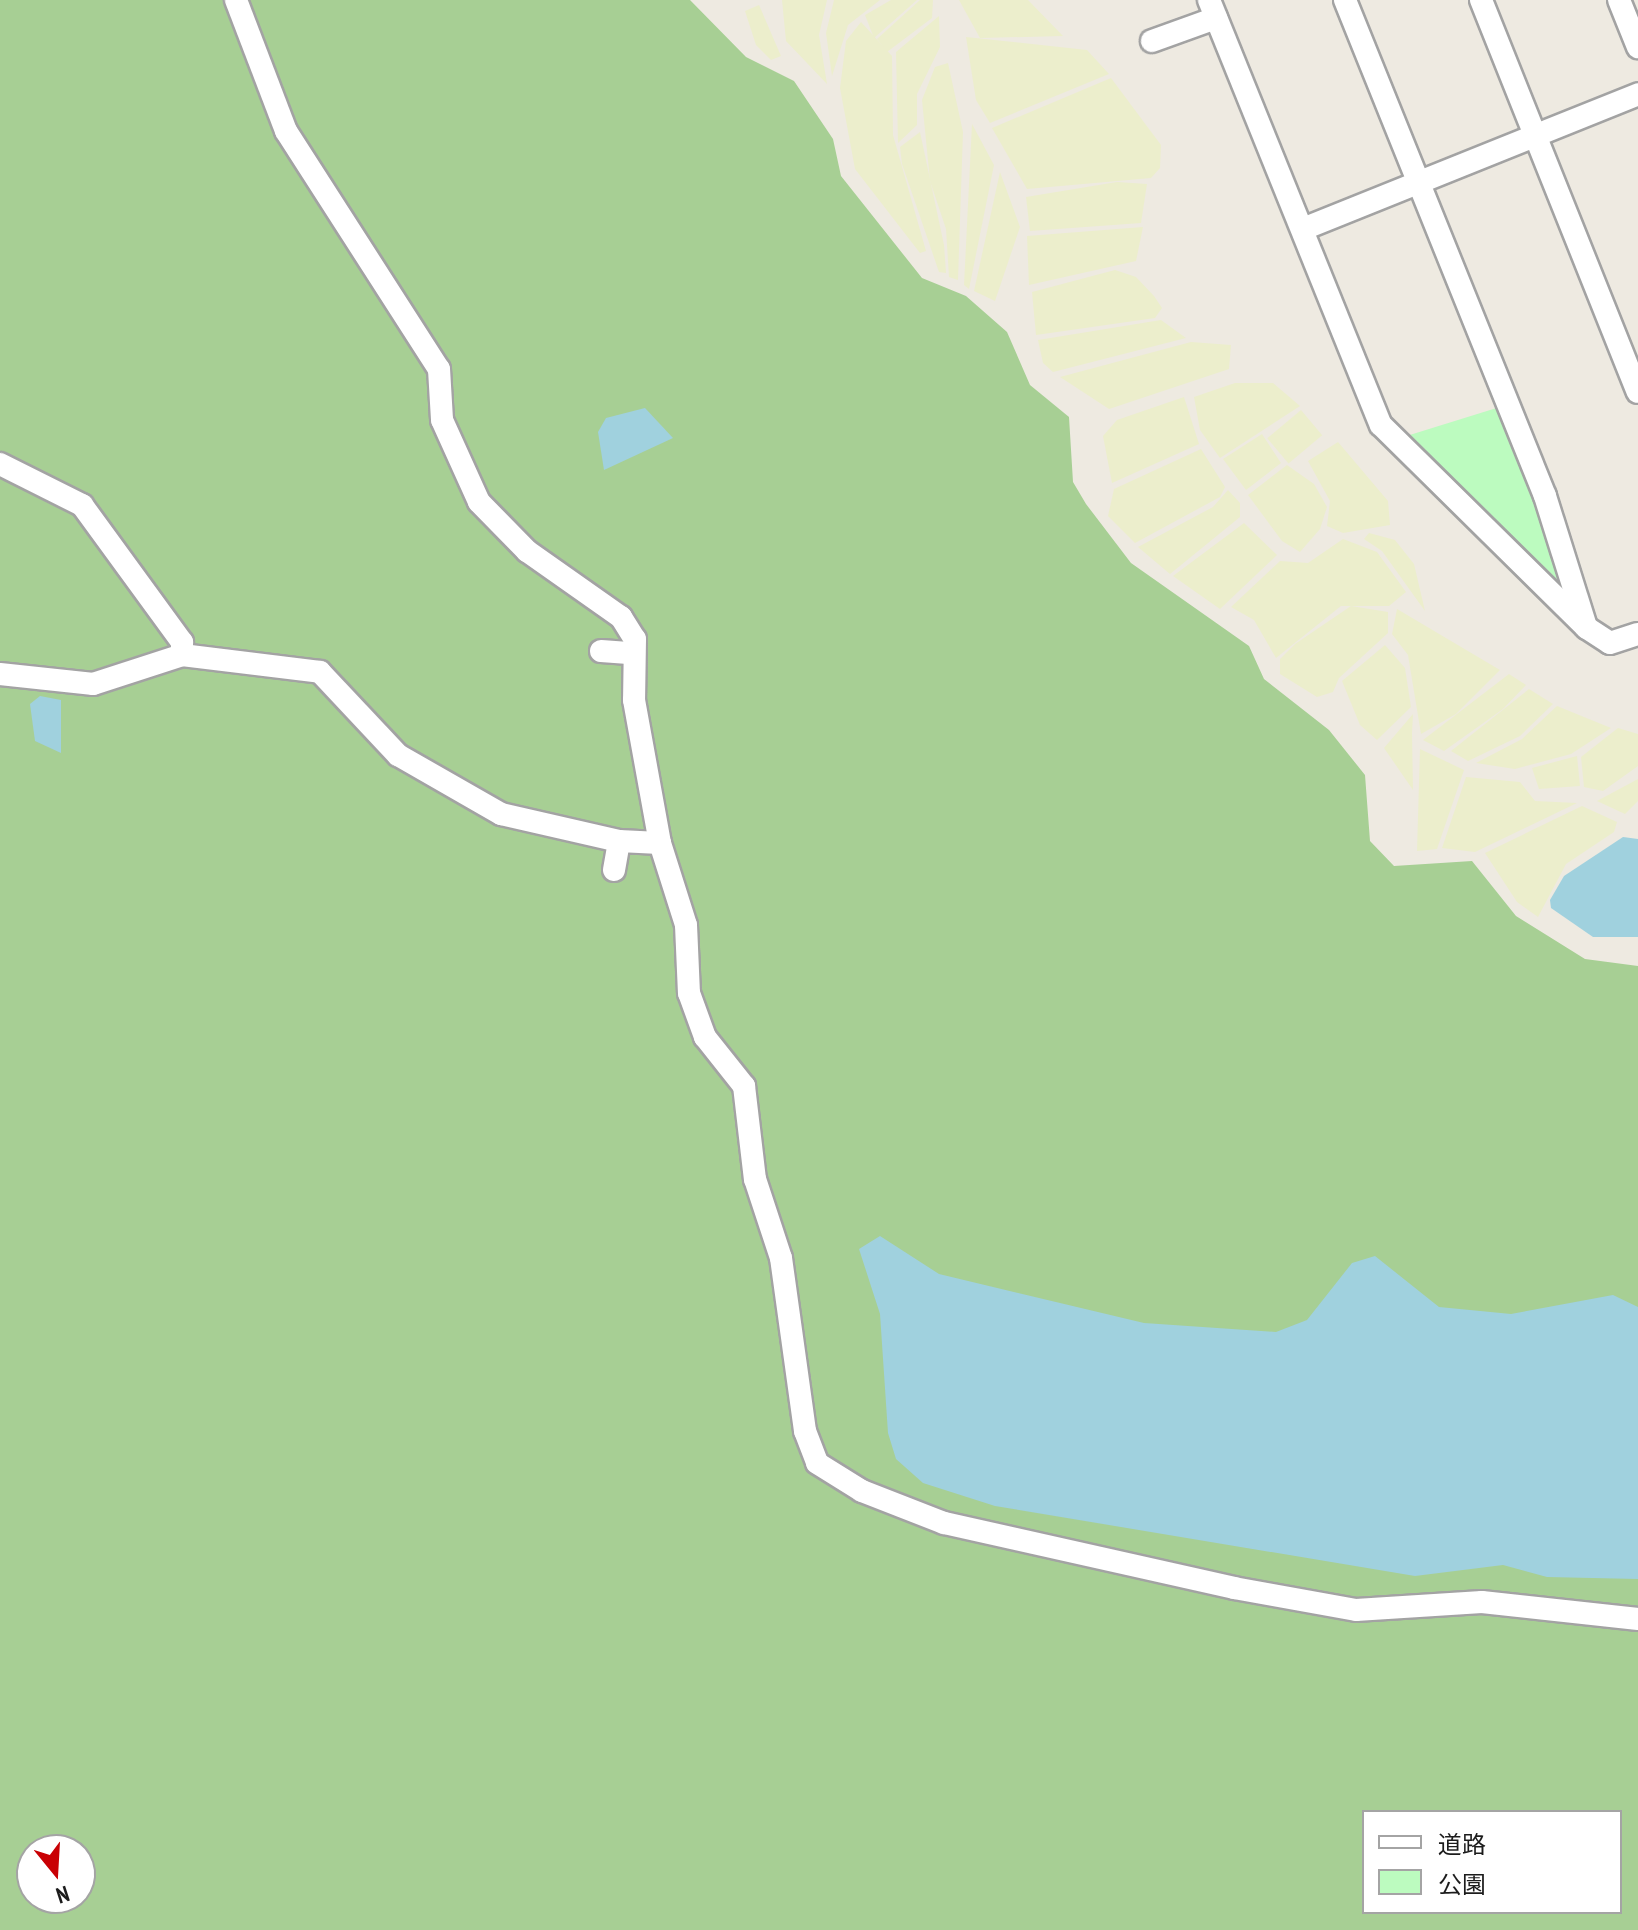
<!DOCTYPE html>
<meta charset="utf-8">
<style>
body{margin:0}
#map{position:relative;width:1638px;height:1930px;overflow:hidden;background:#eeeae1;font-family:"PT Sans Narrow","Noto Sans JP",sans-serif}
div>[style]{position:absolute}
.farmland>*{inset:0;background:#eceecc;transform-origin:0 0}
.forest>*{inset:0;background:#a7cf94}
.park>*{inset:0;background:#bcfbbf}
.water>*{inset:0;background:#a0d1de}
.roads{filter:drop-shadow(2px 0 #a3a3a3) drop-shadow(-2px 0 #a3a3a3) drop-shadow(0 2px #a3a3a3) drop-shadow(0 -2px #a3a3a3)}
.minor>*{height:22px;margin:-11px;padding:0 11px;transform-origin:11px;border-radius:11px;background:#fff}
span{translate:-50% -50%;white-space:nowrap;text-align:center;line-height:1.15;-webkit-text-stroke:7px #fff;paint-order:stroke}
.legend{position:absolute;left:1362px;top:1810px;width:260px;height:104px;box-sizing:border-box;background:#fff;border:2px solid #a4a4a4;margin:0;padding:10px 14px;list-style:none;font-size:24px;color:#1c1c1c}
.legend li{display:flex;align-items:center;gap:16px;height:40px}
.legend b{width:40px;border:2px solid #a4a4a4}
.north{position:absolute;left:16px;top:1834px;width:80px;height:80px;box-sizing:border-box;background:#fff;border:2px solid #a4a4a4;border-radius:50%;rotate:162deg;font-size:22px;font-weight:700;line-height:32px;text-align:center;color:#1c1c1c}
.north::after{content:'';display:block;margin:auto;width:28px;height:36px;background:#c90004;clip-path:polygon(50% 0,100% 100%,50% 72%,0 100%)}
</style>
<div id="map">
<div class="farmland">
<div style="clip-path:polygon(782px 0,827px 0,819px 35px,827px 84px,786px 41px)"></div>
<div style="clip-path:polygon(834px 0,880px 0,848px 25px,832px 76px,826px 33px)"></div>
<div style="clip-path:polygon(891px 0,917px 0,874px 38px,865px 15px)"></div>
<div style="clip-path:polygon(920px 0,933px 0,932px 18px,887px 52px,877px 39px)"></div>
<div style="clip-path:polygon(959px 0,1028px 0,1063px 36px,980px 38px)"></div>
<div style="clip-path:polygon(759px 5px,781px 56px,771px 60px,756px 45px,745px 11px)"></div>
<div style="clip-path:polygon(939px 16px,940px 47px,917px 94px,917px 125px,898px 143px,896px 52px)"></div>
<div style="clip-path:polygon(861px 22px,892px 56px,893px 135px,926px 251px,920px 253px,855px 169px,840px 88px,846px 41px)"></div>
<div style="clip-path:polygon(966px 37px,1087px 50px,1109px 74px,990px 123px,976px 100px)"></div>
<div style="clip-path:polygon(948px 63px,963px 132px,958px 280px,949px 277px,946px 229px,930px 181px,922px 100px,935px 67px)"></div>
<div style="clip-path:polygon(1111px 78px,1161px 145px,1160px 168px,1151px 178px,1027px 189px,992px 128px)"></div>
<div style="clip-path:polygon(972px 124px,994px 165px,969px 289px,964px 285px)"></div>
<div style="clip-path:polygon(920px 132px,944px 245px,946px 273px,939px 272px,902px 164px,900px 147px)"></div>
<div style="clip-path:polygon(1000px 172px,1020px 227px,995px 301px,974px 291px)"></div>
<div style="clip-path:polygon(1117px 182px,1147px 184px,1141px 223px,1030px 231px,1026px 197px)"></div>
<div style="clip-path:polygon(1143px 227px,1136px 261px,1029px 285px,1027px 236px)"></div>
<div style="clip-path:polygon(1115px 270px,1136px 277px,1154px 296px,1162px 308px,1155px 318px,1036px 335px,1032px 292px)"></div>
<div style="clip-path:polygon(1161px 320px,1186px 338px,1053px 372px,1043px 363px,1038px 340px)"></div>
<div style="clip-path:polygon(1191px 342px,1231px 345px,1229px 369px,1109px 409px,1060px 377px)"></div>
<div style="clip-path:polygon(1235px 383px,1273px 383px,1300px 406px,1220px 458px,1200px 430px,1194px 397px)"></div>
<div style="clip-path:polygon(1184px 397px,1199px 444px,1112px 483px,1103px 436px,1117px 420px)"></div>
<div style="left:1301px;top:410px;width:33px;height:44px;rotate:50deg"></div>
<div style="clip-path:polygon(1262px 434px,1281px 463px,1246px 490px,1223px 459px)"></div>
<div style="clip-path:polygon(1338px 442px,1388px 501px,1390px 525px,1343px 533px,1327px 526px,1330px 501px,1308px 461px)"></div>
<div style="clip-path:polygon(1201px 449px,1225px 487px,1220px 497px,1135px 543px,1108px 516px,1114px 489px)"></div>
<div style="clip-path:polygon(1287px 465px,1314px 484px,1327px 507px,1320px 529px,1300px 552px,1282px 541px,1248px 495px)"></div>
<div style="clip-path:polygon(1228px 490px,1240px 503px,1240px 517px,1170px 574px,1138px 547px,1213px 507px)"></div>
<div style="clip-path:polygon(1244px 523px,1277px 555px,1220px 609px,1173px 576px)"></div>
<div style="clip-path:polygon(1369px 533px,1395px 540px,1414px 564px,1425px 611px,1382px 551px,1364px 539px)"></div>
<div style="clip-path:polygon(1343px 539px,1377px 552px,1406px 592px,1389px 606px,1341px 606px,1276px 658px,1254px 620px,1231px 607px,1280px 561px,1308px 563px)"></div>
<div style="clip-path:polygon(1351px 606px,1388px 612px,1388px 633px,1339px 678px,1333px 692px,1317px 697px,1280px 674px,1280px 659px,1295px 644px)"></div>
<div style="clip-path:polygon(1397px 609px,1500px 670px,1456px 714px,1421px 734px,1408px 655px,1392px 634px)"></div>
<div style="clip-path:polygon(1385px 645px,1405px 668px,1411px 707px,1377px 740px,1360px 725px,1342px 681px)"></div>
<div style="clip-path:polygon(1509px 674px,1526px 685px,1503px 709px,1444px 751px,1423px 740px)"></div>
<div style="clip-path:polygon(1529px 689px,1553px 704px,1520px 736px,1468px 761px,1451px 751px)"></div>
<div style="clip-path:polygon(1557px 706px,1611px 728px,1571px 754px,1515px 769px,1476px 763px,1522px 739px)"></div>
<div style="clip-path:polygon(1413px 714px,1412px 733px,1413px 790px,1384px 748px)"></div>
<div style="clip-path:polygon(1618px 728px,1638px 734px,1638px 766px,1603px 791px,1584px 787px,1581px 757px)"></div>
<div style="clip-path:polygon(1420px 749px,1464px 770px,1437px 849px,1417px 851px)"></div>
<div style="clip-path:polygon(1577px 756px,1580px 786px,1539px 789px,1532px 768px)"></div>
<div style="clip-path:polygon(1466px 777px,1520px 782px,1535px 801px,1577px 803px,1475px 852px,1442px 848px)"></div>
<div style="clip-path:polygon(1638px 779px,1638px 801px,1625px 814px,1597px 801px)"></div>
<div style="clip-path:polygon(1582px 806px,1617px 822px,1614px 832px,1566px 864px,1538px 917px,1517px 902px,1485px 853px)"></div>
</div>
<div class="forest">
<div style="clip-path:polygon(evenodd,0 0,690px 0,746px 57px,794px 81px,833px 139px,841px 176px,922px 278px,966px 296px,1007px 332px,1030px 385px,1069px 417px,1073px 482px,1086px 504px,1131px 563px,1249px 646px,1264px 679px,1329px 730px,1365px 775px,1370px 841px,1394px 866px,1472px 861px,1516px 916px,1585px 959px,1638px 966px,1638px 1930px,0 1930px,0 0,1364px 1812px,1620px 1812px,1620px 1912px,1364px 1912px,1364px 1812px,0 0,32px 1850px,80px 1850px,80px 1898px,32px 1898px,32px 1850px)"></div>
</div>
<div class="park">
<div style="clip-path:polygon(1503px 406px,1579px 613px,1400px 438px)"></div>
</div>
<div class="water">
<div style="clip-path:polygon(645px 408px,673px 438px,604px 470px,598px 432px,606px 418px)"></div>
<div style="clip-path:polygon(40px 696px,61px 700px,61px 753px,35px 741px,30px 704px)"></div>
<div style="clip-path:polygon(1623px 837px,1638px 839px,1638px 937px,1593px 937px,1551px 908px,1550px 900px,1564px 876px)"></div>
<div style="clip-path:polygon(880px 1236px,939px 1274px,1144px 1323px,1276px 1332px,1307px 1320px,1352px 1263px,1375px 1256px,1439px 1307px,1511px 1314px,1613px 1295px,1638px 1307px,1638px 1579px,1547px 1577px,1503px 1565px,1415px 1576px,995px 1506px,923px 1483px,896px 1459px,888px 1433px,880px 1314px,859px 1249px)"></div>
</div>
<div class="roads">
<div class="minor">
<div style="left:236px;top:0;width:140px;rotate:69.1deg"></div>
<div style="left:286px;top:131px;width:283px;rotate:57.3deg"></div>
<div style="left:439px;top:369px;width:51px;rotate:86.6deg"></div>
<div style="left:442px;top:420px;width:90px;rotate:65.7deg"></div>
<div style="left:479px;top:502px;width:69px;rotate:45.6deg"></div>
<div style="left:527px;top:551px;width:115px;rotate:35.1deg"></div>
<div style="left:621px;top:617px;width:26px;rotate:58deg"></div>
<div style="left:635px;top:639px;width:61px;rotate:90.9deg"></div>
<div style="left:634px;top:700px;width:145px;rotate:79.7deg"></div>
<div style="left:660px;top:843px;width:86px;rotate:72.4deg"></div>
<div style="left:686px;top:925px;width:68px;rotate:87.5deg"></div>
<div style="left:689px;top:993px;width:47px;rotate:70deg"></div>
<div style="left:705px;top:1037px;width:63px;rotate:51.5deg"></div>
<div style="left:744px;top:1086px;width:94px;rotate:83.3deg"></div>
<div style="left:755px;top:1179px;width:83px;rotate:71.8deg"></div>
<div style="left:781px;top:1258px;width:175px;rotate:82.1deg"></div>
<div style="left:805px;top:1431px;width:34px;rotate:69deg"></div>
<div style="left:817px;top:1463px;width:53px;rotate:31.9deg"></div>
<div style="left:862px;top:1491px;width:88px;rotate:21.3deg"></div>
<div style="left:944px;top:1523px;width:297px;rotate:12.6deg"></div>
<div style="left:1234px;top:1588px;width:124px;rotate:10.2deg"></div>
<div style="left:1356px;top:1610px;width:126px;rotate:-3.6deg"></div>
<div style="left:1482px;top:1602px;width:157px;rotate:6.2deg"></div>
<div style="left:1209px;top:0;width:458px;rotate:68deg"></div>
<div style="left:1381px;top:425px;width:289px;rotate:44.6deg"></div>
<div style="left:1587px;top:628px;width:27px;rotate:33deg"></div>
<div style="left:1610px;top:643px;width:29px;rotate:-18deg"></div>
<div style="left:1345px;top:0;width:535px;rotate:68.04deg"></div>
<div style="left:1545px;top:496px;width:137px;rotate:72.6deg"></div>
<div style="left:1481px;top:0;width:422px;rotate:68.2deg"></div>
<div style="left:1619px;top:0;width:51px;rotate:68deg"></div>
<div style="left:1152px;top:41px;width:68px;rotate:-19.8deg"></div>
<div style="left:1303px;top:229px;width:361px;rotate:-21.9deg"></div>
<div style="left:0;top:464px;width:92px;rotate:26.6deg"></div>
<div style="left:82px;top:505px;width:170px;rotate:53.9deg"></div>
<div style="left:182px;top:642px;width:13px;rotate:90deg"></div>
<div style="left:601px;top:651px;width:31px;rotate:4deg"></div>
<div style="left:0;top:674px;width:94px;rotate:6.1deg"></div>
<div style="left:93px;top:684px;width:94px;rotate:-18deg"></div>
<div style="left:182px;top:655px;width:139px;rotate:7deg"></div>
<div style="left:320px;top:672px;width:114px;rotate:46.8deg"></div>
<div style="left:398px;top:755px;width:119px;rotate:29.8deg"></div>
<div style="left:501px;top:814px;width:121px;rotate:12.9deg"></div>
<div style="left:619px;top:841px;width:41px;rotate:2.8deg"></div>
<div style="left:614px;top:870px;width:29px;rotate:-80deg"></div>
</div>
</div>
<ul class="legend">
<li><b style="height:10px;background:#fff"></b>道路</li>
<li><b style="height:22px;background:#bcfbbf"></b>公園</li>
</ul>
<div class="north">N</div>
</div>
